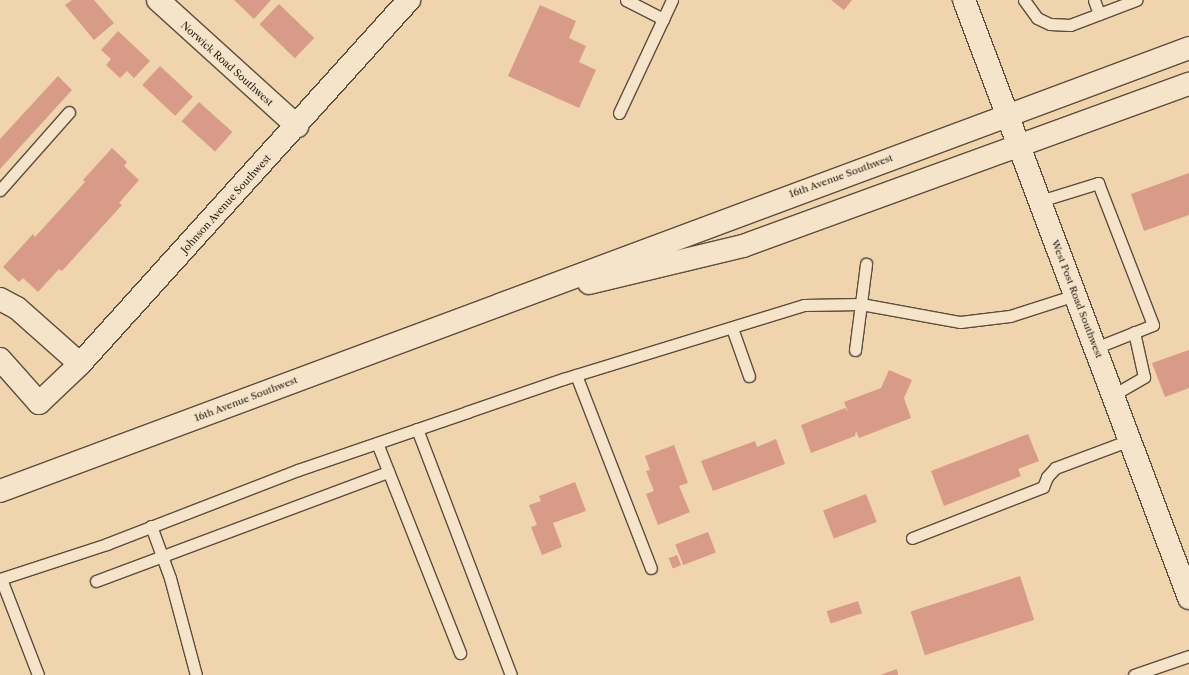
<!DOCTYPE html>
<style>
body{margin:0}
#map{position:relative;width:1189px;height:675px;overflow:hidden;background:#f0d4ad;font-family:"Libre Caslon Text",serif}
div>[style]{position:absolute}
.building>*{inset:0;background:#d79b87;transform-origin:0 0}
.roads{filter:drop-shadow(1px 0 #5d4d3c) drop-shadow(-1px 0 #5d4d3c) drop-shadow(0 1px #5d4d3c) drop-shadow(0 -1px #5d4d3c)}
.lane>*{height:11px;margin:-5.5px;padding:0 5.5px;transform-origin:5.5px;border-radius:5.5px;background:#f5e3ca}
.street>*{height:22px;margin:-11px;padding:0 11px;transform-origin:11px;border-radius:11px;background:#f5e3ca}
.secondary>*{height:22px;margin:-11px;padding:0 11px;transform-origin:11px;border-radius:11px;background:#f5e3ca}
span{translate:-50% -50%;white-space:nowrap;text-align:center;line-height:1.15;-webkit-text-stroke:4px #f5e3ca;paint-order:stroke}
.street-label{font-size:10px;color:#2c2016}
</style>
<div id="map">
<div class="building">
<div style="clip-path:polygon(72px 0,94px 0,114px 23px,94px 40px,65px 5px)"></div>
<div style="clip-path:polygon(234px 0,271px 0,254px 19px)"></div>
<div style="clip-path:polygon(831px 0,852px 0,844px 10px)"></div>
<div style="left:279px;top:4px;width:49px;height:28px;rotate:44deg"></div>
<div style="clip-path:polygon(540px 5px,576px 21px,569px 38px,586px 46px,579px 62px,596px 70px,579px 108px,508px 76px)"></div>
<div style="clip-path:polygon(118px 31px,150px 61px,134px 78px,127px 71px,120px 78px,106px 65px,111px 59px,101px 50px)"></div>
<div style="left:160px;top:66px;width:45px;height:26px;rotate:43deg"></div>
<div style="clip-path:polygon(58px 76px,72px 90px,0 169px,0 139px)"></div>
<div style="left:199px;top:102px;width:45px;height:26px;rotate:42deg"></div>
<div style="clip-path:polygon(112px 148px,127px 162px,124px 166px,139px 180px,119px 203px,122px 205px,62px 271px,59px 269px,38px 292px,23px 278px,19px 282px,3px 267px,33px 234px,35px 237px,85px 182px,83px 180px)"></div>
<div style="clip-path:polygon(1189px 173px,1189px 215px,1144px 231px,1131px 194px)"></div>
<div style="clip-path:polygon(1189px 350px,1189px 388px,1165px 397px,1152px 363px)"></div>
<div style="clip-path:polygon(889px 370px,912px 380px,904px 398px,911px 418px,859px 438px,856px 431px,855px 436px,811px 453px,801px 425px,845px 408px,848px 412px,844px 402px,881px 388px)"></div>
<div style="clip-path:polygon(1028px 434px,1039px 461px,1018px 469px,1021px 476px,944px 506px,931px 471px)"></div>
<div style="clip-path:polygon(776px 439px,785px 464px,713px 491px,701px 461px,755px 441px,757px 447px)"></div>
<div style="clip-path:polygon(674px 445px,688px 483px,679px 486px,690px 512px,658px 525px,646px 494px,654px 491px,646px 471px,650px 470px,645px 456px)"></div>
<div style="clip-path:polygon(575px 482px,586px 511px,553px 523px,562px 547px,542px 555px,531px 527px,537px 525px,529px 505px,541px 501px,539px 496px)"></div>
<div style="left:866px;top:494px;width:30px;height:46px;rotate:69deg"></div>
<div style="left:708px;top:532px;width:22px;height:35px;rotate:69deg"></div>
<div style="left:677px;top:555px;width:11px;height:9px;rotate:68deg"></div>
<div style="left:1020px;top:576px;width:46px;height:115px;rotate:72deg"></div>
<div style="left:858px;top:601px;width:13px;height:33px;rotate:72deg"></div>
<div style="clip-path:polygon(897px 669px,898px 675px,880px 675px)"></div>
</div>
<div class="roads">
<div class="lane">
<div style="left:626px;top:0;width:42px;rotate:27.2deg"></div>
<div style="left:1024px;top:0;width:22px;rotate:54deg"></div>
<div style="left:1037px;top:18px;width:14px;rotate:25deg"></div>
<div style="left:1050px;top:24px;width:20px;rotate:3deg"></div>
<div style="left:1070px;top:25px;width:71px;rotate:-20.7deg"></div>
<div style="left:1094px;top:0;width:15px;rotate:70deg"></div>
<div style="left:619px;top:113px;width:125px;rotate:-64.9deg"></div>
<div style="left:0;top:190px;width:104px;rotate:-48.5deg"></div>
<div style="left:1040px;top:201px;width:61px;rotate:-17.2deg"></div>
<div style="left:1098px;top:183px;width:152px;rotate:68.8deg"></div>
<div style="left:1153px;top:325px;width:62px;rotate:158.4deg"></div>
<div style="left:732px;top:328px;width:51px;rotate:70.5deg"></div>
<div style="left:855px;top:350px;width:87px;rotate:-82.7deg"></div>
<div style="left:576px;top:375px;width:207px;rotate:68.8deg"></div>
<div style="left:1113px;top:395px;width:36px;rotate:-30deg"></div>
<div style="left:1144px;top:377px;width:46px;rotate:-102.5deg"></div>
<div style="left:417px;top:429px;width:263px;rotate:69.1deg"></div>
<div style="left:377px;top:443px;width:226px;rotate:68.4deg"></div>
<div style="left:151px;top:526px;width:55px;rotate:69.9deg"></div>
<div style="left:170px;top:578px;width:100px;rotate:75deg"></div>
<div style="left:912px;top:538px;width:141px;rotate:-21.3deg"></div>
<div style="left:1043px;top:487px;width:11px;rotate:-68deg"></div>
<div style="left:1047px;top:477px;width:12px;rotate:-48deg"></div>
<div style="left:1055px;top:468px;width:80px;rotate:-20.5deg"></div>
<div style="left:0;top:579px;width:113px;rotate:-18.1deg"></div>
<div style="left:107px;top:544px;width:205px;rotate:-21.2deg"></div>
<div style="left:298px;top:470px;width:179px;rotate:-18.9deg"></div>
<div style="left:467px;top:412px;width:102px;rotate:-19deg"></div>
<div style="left:563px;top:379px;width:252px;rotate:-17.1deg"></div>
<div style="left:804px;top:305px;width:57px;rotate:-1deg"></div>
<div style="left:861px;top:304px;width:101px;rotate:10.3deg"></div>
<div style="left:960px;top:322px;width:50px;rotate:-6.8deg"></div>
<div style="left:1010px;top:316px;width:68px;rotate:-17.9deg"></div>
<div style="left:1px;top:579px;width:103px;rotate:68.9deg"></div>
<div style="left:96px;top:581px;width:312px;rotate:-20.5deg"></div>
<div style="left:1134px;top:675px;width:58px;rotate:-19.1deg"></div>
</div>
<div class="street">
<div style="left:158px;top:0;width:188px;rotate:42.2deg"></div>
<div style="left:0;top:299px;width:19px;rotate:28deg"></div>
<div style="left:17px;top:308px;width:84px;rotate:41.6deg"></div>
<div style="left:0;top:359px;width:59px;rotate:48.4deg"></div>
<div style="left:39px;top:403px;width:57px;rotate:-43.6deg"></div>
<div style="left:80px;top:364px;width:491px;rotate:-47.9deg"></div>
</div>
<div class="secondary">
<div style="left:964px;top:0;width:639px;rotate:69.38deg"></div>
<div style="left:589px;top:283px;width:158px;rotate:-13.5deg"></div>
<div style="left:743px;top:246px;width:475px;rotate:-20deg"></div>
<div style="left:0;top:491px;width:1269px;rotate:-20.43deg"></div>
</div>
</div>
<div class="street-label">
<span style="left:227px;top:64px;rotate:42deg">Norwick Road Southwest</span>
<span style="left:841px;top:176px;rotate:-20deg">16th Avenue Southwest</span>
<span style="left:226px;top:204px;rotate:-48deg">Johnson Avenue Southwest</span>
<span style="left:1077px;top:299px;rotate:69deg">West Post Road Southwest</span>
<span style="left:246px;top:399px;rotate:-21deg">16th Avenue Southwest</span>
</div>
</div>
